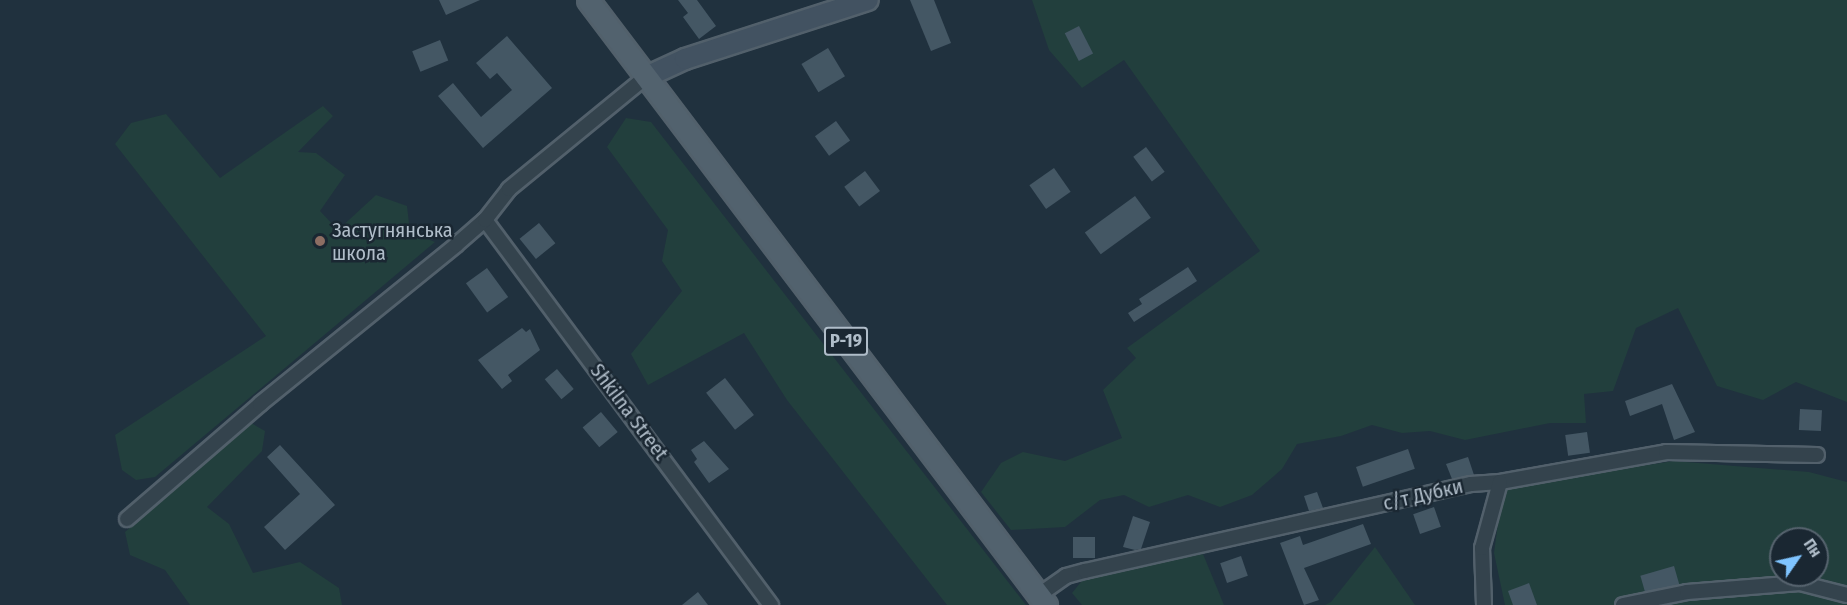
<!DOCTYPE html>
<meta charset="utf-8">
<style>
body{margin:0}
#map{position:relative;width:1847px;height:605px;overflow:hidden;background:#20313e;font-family:"Fira Sans Condensed",sans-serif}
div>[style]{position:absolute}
.green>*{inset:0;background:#223f3d}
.building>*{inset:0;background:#445764;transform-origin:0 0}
.roads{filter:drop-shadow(2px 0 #52606b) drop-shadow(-2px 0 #52606b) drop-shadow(0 2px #52606b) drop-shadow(0 -2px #52606b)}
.street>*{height:14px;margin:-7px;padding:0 7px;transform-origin:7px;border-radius:7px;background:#34434d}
.secondary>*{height:20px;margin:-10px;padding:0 10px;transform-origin:10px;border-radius:10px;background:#425261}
.primary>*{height:21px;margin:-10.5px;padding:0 10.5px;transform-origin:10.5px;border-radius:10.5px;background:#52626e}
.dots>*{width:16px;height:16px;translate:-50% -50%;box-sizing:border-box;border:3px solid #1a2732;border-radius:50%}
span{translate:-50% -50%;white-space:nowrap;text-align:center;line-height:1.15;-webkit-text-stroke:5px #1a2732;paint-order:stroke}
.shield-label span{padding:2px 4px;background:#1a2732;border:2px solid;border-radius:4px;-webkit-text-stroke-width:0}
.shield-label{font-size:18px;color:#b0bdc9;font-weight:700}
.poi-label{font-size:20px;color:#b0bdc9}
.left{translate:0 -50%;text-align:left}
.street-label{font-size:20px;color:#b0bdc9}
.north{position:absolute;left:1769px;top:527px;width:60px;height:60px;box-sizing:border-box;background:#1a2732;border:2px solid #56636e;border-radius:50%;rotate:56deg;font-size:16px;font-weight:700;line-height:24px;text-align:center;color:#b0bdc9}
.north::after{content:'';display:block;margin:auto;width:21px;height:27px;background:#7fc4ff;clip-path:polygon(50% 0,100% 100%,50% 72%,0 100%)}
</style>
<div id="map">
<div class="green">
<div style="clip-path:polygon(1032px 0,1847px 0,1847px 402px,1796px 382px,1763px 400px,1717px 386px,1678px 308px,1636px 328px,1613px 391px,1584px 394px,1586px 423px,1550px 423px,1465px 440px,1430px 431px,1402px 433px,1372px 425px,1341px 436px,1297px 444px,1282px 469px,1252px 495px,1220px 507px,1188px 495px,1149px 507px,1124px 495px,1100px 500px,1065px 527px,1011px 530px,981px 492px,1001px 463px,1023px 452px,1065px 461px,1122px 438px,1103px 390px,1136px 358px,1127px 348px,1260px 251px,1124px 60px,1082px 88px,1049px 50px)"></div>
<div style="clip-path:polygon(323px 106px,333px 116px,298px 152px,316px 153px,345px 175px,320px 211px,338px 230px,376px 195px,407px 206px,410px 232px,435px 242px,155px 477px,136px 480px,122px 470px,115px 435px,266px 336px,115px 144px,131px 123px,166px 114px,220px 178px)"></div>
<div style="clip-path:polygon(626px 118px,651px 122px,1026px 605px,947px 605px,787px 400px,744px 333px,648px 385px,631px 354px,682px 291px,662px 261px,668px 230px,607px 147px)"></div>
<div style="clip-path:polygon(251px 423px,265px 431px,262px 451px,207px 507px,229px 524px,253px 573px,300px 562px,339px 588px,342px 605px,190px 605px,165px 570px,130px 555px,125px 532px)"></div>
<div style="clip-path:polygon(evenodd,1674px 461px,1809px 472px,1847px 482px,1847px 605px,1505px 605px,1494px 553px,1503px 487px,1674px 461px,1781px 539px,1817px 539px,1817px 575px,1781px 575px,1781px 539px)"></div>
<div style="clip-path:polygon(1375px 547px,1415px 605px,1325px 605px,1331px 602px)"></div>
<div style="clip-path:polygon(1203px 554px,1224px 605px,1082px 605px,1072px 593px,1085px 577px)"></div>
</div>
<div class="building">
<div style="clip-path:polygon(439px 0,480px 0,446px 15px)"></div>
<div style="clip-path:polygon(678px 0,697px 0,716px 26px,699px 39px,683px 17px,688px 13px)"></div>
<div style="clip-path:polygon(910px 0,934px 0,951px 43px,931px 51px)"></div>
<div style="left:1079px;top:26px;width:31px;height:16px;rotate:63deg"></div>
<div style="clip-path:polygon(507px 36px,552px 88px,483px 148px,438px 96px,453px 83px,481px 117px,512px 90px,497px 73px,490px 79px,476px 63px)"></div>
<div style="left:440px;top:40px;width:22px;height:30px;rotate:68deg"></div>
<div style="left:828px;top:48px;width:33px;height:31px;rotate:59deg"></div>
<div style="left:836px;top:121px;width:24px;height:26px;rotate:54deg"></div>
<div style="left:1146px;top:147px;width:31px;height:16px;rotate:53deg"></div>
<div style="left:1054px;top:168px;width:29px;height:30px;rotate:55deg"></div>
<div style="left:865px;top:171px;width:25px;height:26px;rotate:53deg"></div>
<div style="left:1135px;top:196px;width:27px;height:62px;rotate:54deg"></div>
<div style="left:539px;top:223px;width:26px;height:25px;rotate:51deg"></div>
<div style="clip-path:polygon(1188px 267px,1197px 281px,1134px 322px,1128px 313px,1142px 304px,1139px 299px)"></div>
<div style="left:487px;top:268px;width:36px;height:26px;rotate:54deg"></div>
<div style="clip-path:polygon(522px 328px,526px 332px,530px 329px,540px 350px,508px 375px,512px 381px,502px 389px,478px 360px)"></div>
<div style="left:557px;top:369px;width:26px;height:16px;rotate:50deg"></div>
<div style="left:725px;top:378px;width:47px;height:24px;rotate:52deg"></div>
<div style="clip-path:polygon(1672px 384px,1695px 432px,1674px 440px,1662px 404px,1630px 416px,1625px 401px)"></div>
<div style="left:1800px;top:409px;width:22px;height:21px;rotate:3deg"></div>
<div style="left:601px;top:412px;width:26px;height:24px;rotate:50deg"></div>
<div style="left:1587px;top:432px;width:21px;height:22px;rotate:82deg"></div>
<div style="clip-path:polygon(704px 441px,729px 469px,709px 483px,694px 462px,697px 459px,691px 450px)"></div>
<div style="clip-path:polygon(280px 445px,335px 505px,285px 550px,264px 527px,300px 494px,267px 457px)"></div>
<div style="left:1408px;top:449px;width:21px;height:55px;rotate:71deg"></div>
<div style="clip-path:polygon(1468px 457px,1474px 475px,1452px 479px,1446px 464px)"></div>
<div style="clip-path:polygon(1317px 492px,1323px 508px,1309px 511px,1304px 496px)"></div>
<div style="left:1434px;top:507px;width:21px;height:22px;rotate:71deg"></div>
<div style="clip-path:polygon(1133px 516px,1150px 522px,1141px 549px,1135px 550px,1123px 547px)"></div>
<div style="clip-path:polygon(1363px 524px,1371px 544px,1304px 568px,1319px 600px,1304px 605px,1280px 543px,1300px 536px,1303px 545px)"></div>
<div style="left:1073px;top:537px;width:22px;height:21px"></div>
<div style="left:1241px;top:556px;width:21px;height:22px;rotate:71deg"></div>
<div style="left:1674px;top:566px;width:19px;height:35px;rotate:74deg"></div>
<div style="clip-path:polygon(1529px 583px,1537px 605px,1513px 605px,1508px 591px)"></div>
<div style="clip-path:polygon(698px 592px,708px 605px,682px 605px)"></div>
</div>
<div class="roads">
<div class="street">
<div style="left:485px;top:220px;width:480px;rotate:53.4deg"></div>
<div style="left:127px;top:519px;width:176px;rotate:-40.8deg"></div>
<div style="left:260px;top:404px;width:252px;rotate:-39deg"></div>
<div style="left:456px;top:245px;width:38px;rotate:-41deg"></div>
<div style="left:485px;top:220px;width:39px;rotate:-52deg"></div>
<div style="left:509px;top:189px;width:177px;rotate:-39.3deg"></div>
<div style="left:1039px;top:595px;width:33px;rotate:-35deg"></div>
<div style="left:1066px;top:576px;width:20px;rotate:-15deg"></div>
<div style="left:1085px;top:571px;width:396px;rotate:-12.7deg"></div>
<div style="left:1471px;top:484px;width:29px;rotate:-4deg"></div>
<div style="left:1500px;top:482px;width:169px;rotate:-10.2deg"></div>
<div style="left:1666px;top:452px;width:151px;rotate:1.1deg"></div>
<div style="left:1484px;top:605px;width:57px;rotate:-92deg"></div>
<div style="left:1482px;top:548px;width:68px;rotate:-74.7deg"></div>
<div style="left:1623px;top:605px;width:65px;rotate:-11.5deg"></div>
<div style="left:1687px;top:592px;width:113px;rotate:-4.6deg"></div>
<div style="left:1800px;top:583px;width:49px;rotate:14.3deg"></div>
</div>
<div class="secondary">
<div style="left:646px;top:77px;width:43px;rotate:-24.8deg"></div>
<div style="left:685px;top:59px;width:192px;rotate:-17.9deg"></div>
</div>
<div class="primary">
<div style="left:588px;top:0;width:759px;rotate:52.87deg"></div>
</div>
</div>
<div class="dots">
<div style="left:320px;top:241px;background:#8d6e63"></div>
</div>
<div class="shield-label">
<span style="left:846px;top:341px">Р-19</span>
</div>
<div class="poi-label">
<span class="left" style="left:332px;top:242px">Застугнянська<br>школа</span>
</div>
<div class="street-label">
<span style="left:629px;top:412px;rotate:53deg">Shkilna Street</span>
<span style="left:1423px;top:495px;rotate:-13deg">с/т Дубки</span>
</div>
<div class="north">Пн</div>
</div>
